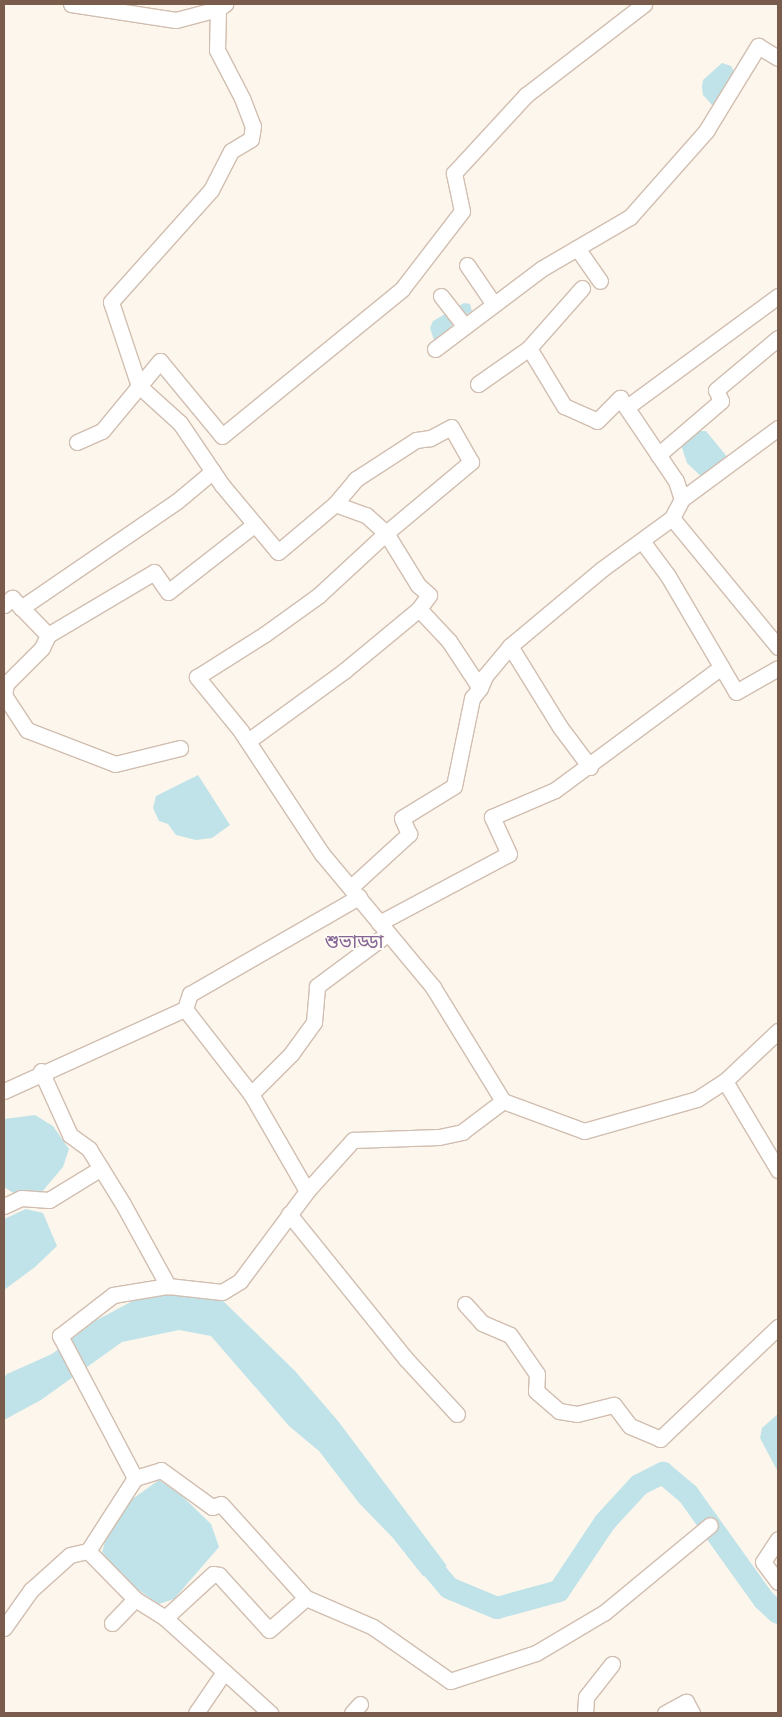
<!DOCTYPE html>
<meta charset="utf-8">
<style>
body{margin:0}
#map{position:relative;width:782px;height:1717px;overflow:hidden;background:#fdf6ec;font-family:Cabin,"Noto Sans Bengali",sans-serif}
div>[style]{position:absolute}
.water>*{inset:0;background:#bfe3e8}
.river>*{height:22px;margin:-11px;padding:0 11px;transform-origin:11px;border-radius:11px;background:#bfe3e8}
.roads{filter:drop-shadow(1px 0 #d1beb0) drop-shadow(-1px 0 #d1beb0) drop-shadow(0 1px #d1beb0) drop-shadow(0 -1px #d1beb0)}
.street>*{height:15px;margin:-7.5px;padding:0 7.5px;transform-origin:7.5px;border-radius:7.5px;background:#fff}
span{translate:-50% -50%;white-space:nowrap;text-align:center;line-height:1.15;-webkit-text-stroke:4px #fffaf3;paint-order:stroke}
.quarter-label{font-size:19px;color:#846695}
.frame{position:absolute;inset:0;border:5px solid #7a5c4d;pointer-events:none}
</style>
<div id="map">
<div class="water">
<div style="clip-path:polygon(722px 63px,731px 66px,735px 73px,713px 106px,703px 95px,702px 87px,703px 80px)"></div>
<div style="clip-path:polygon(464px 303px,470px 304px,472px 311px,455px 321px,439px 343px,434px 340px,430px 328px,433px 321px)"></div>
<div style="clip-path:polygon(691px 431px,706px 431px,733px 464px,710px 485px,687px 463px,678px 436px)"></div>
<div style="clip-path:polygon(198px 775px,230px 825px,212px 838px,196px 840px,176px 835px,168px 824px,159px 821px,153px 808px,156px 796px)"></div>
<div style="clip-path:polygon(35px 1115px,53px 1126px,69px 1149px,63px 1167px,41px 1193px,21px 1198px,4px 1187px,4px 1119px)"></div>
<div style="clip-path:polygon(26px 1209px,43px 1213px,57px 1246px,35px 1267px,4px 1290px,4px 1219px)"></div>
<div style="clip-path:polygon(178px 1290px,219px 1297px,295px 1371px,338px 1421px,447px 1566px,423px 1576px,393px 1538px,359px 1503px,319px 1451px,289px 1426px,211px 1336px,179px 1330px,122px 1342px,41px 1400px,4px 1420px,4px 1377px,7px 1374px,52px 1354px,95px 1321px,142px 1296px)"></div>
<div style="clip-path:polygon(778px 1414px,778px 1472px,760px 1438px,762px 1428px)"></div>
<div style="clip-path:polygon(159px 1480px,182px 1496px,211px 1524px,219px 1547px,174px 1599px,159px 1604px,128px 1583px,102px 1552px,108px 1532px,131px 1500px)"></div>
</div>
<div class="river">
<div style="left:415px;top:1548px;width:52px;rotate:49.6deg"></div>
<div style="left:449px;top:1588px;width:52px;rotate:22.6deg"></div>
<div style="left:497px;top:1608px;width:64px;rotate:-15.3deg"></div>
<div style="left:559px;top:1591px;width:83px;rotate:-56.3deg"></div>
<div style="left:605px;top:1522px;width:50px;rotate:-47.4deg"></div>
<div style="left:639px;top:1485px;width:27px;rotate:-27deg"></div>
<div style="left:663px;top:1473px;width:33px;rotate:40deg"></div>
<div style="left:688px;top:1494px;width:130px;rotate:54.4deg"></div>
<div style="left:764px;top:1600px;width:19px;rotate:43deg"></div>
</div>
<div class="roads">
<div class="street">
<div style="left:71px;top:4px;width:106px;rotate:8.7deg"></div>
<div style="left:176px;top:20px;width:43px;rotate:-14.7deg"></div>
<div style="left:218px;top:9px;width:9px;rotate:-36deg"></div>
<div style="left:218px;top:9px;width:41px;rotate:91.4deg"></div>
<div style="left:217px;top:50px;width:54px;rotate:62.5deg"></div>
<div style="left:242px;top:98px;width:30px;rotate:69deg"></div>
<div style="left:253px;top:126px;width:13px;rotate:99deg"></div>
<div style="left:251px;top:139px;width:23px;rotate:149deg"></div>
<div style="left:231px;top:151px;width:44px;rotate:117.1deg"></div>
<div style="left:211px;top:190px;width:150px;rotate:131.8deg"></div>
<div style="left:111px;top:302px;width:89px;rotate:71.6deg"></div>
<div style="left:139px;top:386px;width:55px;rotate:42.1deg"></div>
<div style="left:180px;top:423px;width:75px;rotate:55.9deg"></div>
<div style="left:222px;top:485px;width:87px;rotate:50.1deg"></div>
<div style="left:278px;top:552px;width:75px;rotate:-40.1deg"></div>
<div style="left:335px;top:504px;width:33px;rotate:20deg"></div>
<div style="left:366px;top:515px;width:27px;rotate:42deg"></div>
<div style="left:386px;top:533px;width:111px;rotate:-39.9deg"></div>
<div style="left:471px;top:462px;width:40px;rotate:-119.7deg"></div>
<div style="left:451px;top:427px;width:24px;rotate:152deg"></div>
<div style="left:430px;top:438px;width:14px;rotate:172deg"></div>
<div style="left:416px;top:440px;width:72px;rotate:147deg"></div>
<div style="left:356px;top:479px;width:33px;rotate:130deg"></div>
<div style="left:577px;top:248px;width:40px;rotate:55.1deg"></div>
<div style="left:467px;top:265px;width:46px;rotate:55.6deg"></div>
<div style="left:441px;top:296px;width:37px;rotate:52deg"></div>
<div style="left:529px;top:348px;width:68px;rotate:58.9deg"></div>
<div style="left:564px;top:406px;width:36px;rotate:24deg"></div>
<div style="left:597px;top:421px;width:33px;rotate:-45deg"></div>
<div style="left:620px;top:398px;width:100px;rotate:56deg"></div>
<div style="left:676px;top:481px;width:19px;rotate:72deg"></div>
<div style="left:682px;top:499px;width:21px;rotate:118deg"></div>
<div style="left:435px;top:349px;width:133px;rotate:-37deg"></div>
<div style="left:541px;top:269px;width:103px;rotate:-30.3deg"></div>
<div style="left:630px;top:217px;width:115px;rotate:-48.5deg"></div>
<div style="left:706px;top:131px;width:100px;rotate:-58.5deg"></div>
<div style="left:758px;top:46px;width:23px;rotate:31deg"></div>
<div style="left:478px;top:384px;width:62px;rotate:-35.2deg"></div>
<div style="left:529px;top:348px;width:80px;rotate:-48.5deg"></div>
<div style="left:627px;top:407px;width:187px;rotate:-36.3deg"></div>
<div style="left:77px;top:442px;width:27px;rotate:-24deg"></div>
<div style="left:102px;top:431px;width:91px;rotate:-50.4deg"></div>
<div style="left:160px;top:361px;width:97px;rotate:50.4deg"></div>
<div style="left:222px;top:436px;width:232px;rotate:-39.2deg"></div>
<div style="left:402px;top:289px;width:98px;rotate:-52.4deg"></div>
<div style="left:462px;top:211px;width:39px;rotate:-102deg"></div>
<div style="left:454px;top:173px;width:106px;rotate:-47.3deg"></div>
<div style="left:526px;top:95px;width:149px;rotate:-37.6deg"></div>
<div style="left:658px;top:455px;width:83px;rotate:-40.6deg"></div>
<div style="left:721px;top:401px;width:12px;rotate:-114deg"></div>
<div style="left:716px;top:390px;width:81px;rotate:-40deg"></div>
<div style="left:682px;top:499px;width:119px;rotate:-36.5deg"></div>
<div style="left:642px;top:541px;width:44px;rotate:53.4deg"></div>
<div style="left:668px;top:576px;width:134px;rotate:59.6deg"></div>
<div style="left:736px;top:692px;width:48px;rotate:-29.7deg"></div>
<div style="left:4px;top:605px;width:11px;rotate:-41deg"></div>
<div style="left:12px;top:598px;width:52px;rotate:45.8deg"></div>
<div style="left:48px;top:635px;width:123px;rotate:-30.7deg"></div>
<div style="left:154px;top:572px;width:24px;rotate:55deg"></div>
<div style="left:168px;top:592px;width:110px;rotate:-38deg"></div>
<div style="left:21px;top:608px;width:188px;rotate:-34.4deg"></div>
<div style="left:176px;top:502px;width:48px;rotate:-40deg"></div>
<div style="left:48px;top:635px;width:14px;rotate:115deg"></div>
<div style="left:42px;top:648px;width:51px;rotate:135deg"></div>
<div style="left:6px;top:684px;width:11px;rotate:100deg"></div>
<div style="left:4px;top:695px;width:42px;rotate:56.7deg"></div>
<div style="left:27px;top:730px;width:94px;rotate:21.1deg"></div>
<div style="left:115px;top:764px;width:67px;rotate:-13.8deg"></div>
<div style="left:510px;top:646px;width:95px;rotate:58.3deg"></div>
<div style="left:560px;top:727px;width:50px;rotate:53.1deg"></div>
<div style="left:248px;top:741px;width:119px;rotate:-36.1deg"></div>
<div style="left:344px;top:671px;width:97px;rotate:-39.6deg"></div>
<div style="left:351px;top:887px;width:79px;rotate:-42.4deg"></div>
<div style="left:409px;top:834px;width:17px;rotate:-114deg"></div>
<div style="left:402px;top:818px;width:61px;rotate:-31.6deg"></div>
<div style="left:454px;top:786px;width:90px;rotate:-78.4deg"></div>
<div style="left:472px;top:698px;width:13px;rotate:-51deg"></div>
<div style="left:379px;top:923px;width:147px;rotate:-28deg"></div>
<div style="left:509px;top:854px;width:41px;rotate:-114.7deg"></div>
<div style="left:492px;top:817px;width:69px;rotate:-23.2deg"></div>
<div style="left:555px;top:790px;width:207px;rotate:-36.5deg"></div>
<div style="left:185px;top:1009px;width:16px;rotate:-72deg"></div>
<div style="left:190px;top:994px;width:195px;rotate:-29.9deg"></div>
<div style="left:41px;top:1071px;width:70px;rotate:65.6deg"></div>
<div style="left:70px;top:1135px;width:24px;rotate:36deg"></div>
<div style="left:89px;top:1149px;width:65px;rotate:58.3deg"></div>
<div style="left:123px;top:1204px;width:94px;rotate:61.2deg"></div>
<div style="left:725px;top:1081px;width:104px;rotate:59.2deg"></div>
<div style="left:4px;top:1091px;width:199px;rotate:-24.4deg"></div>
<div style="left:185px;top:1009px;width:108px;rotate:52.2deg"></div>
<div style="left:251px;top:1094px;width:112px;rotate:60deg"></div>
<div style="left:251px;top:1094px;width:57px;rotate:-45deg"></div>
<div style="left:291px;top:1054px;width:39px;rotate:-54deg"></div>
<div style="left:314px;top:1022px;width:36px;rotate:-85deg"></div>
<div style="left:317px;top:986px;width:87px;rotate:-36.6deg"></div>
<div style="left:503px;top:1101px;width:134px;rotate:-121.6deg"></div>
<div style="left:433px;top:987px;width:173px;rotate:-129.8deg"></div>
<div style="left:322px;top:854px;width:147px;rotate:-123.4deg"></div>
<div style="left:241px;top:731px;width:70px;rotate:-129.2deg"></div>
<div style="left:197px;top:677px;width:80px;rotate:-32.3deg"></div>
<div style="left:265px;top:634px;width:67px;rotate:-35.8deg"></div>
<div style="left:319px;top:595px;width:91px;rotate:-42.8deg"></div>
<div style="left:386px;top:533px;width:61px;rotate:58.4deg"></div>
<div style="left:418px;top:585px;width:15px;rotate:42deg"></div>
<div style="left:429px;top:595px;width:17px;rotate:126deg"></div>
<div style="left:419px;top:609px;width:44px;rotate:46.8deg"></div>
<div style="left:449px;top:641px;width:56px;rotate:56.6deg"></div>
<div style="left:480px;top:688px;width:13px;rotate:-67deg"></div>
<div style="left:485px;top:676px;width:39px;rotate:-50deg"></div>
<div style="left:510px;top:646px;width:120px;rotate:-39.9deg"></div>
<div style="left:602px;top:569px;width:87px;rotate:-36.1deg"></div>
<div style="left:672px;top:518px;width:167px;rotate:50.6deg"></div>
<div style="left:4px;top:1206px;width:19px;rotate:-25deg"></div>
<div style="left:21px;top:1198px;width:28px;rotate:4deg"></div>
<div style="left:49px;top:1200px;width:61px;rotate:-31.6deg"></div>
<div style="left:289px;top:1214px;width:186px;rotate:51.1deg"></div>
<div style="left:406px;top:1359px;width:75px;rotate:47.2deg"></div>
<div style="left:465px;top:1304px;width:25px;rotate:48deg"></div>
<div style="left:482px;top:1323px;width:30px;rotate:23deg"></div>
<div style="left:510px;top:1335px;width:47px;rotate:55.3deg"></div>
<div style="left:537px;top:1374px;width:17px;rotate:93deg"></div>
<div style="left:536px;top:1391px;width:30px;rotate:41deg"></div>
<div style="left:559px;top:1411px;width:18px;rotate:9deg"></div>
<div style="left:577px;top:1414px;width:38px;rotate:-14deg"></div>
<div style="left:614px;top:1405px;width:26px;rotate:53deg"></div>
<div style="left:630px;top:1426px;width:33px;rotate:23deg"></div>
<div style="left:660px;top:1439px;width:163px;rotate:-43.5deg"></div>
<div style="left:135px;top:1478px;width:161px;rotate:-117.8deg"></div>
<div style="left:60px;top:1336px;width:67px;rotate:-37.7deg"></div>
<div style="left:113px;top:1295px;width:56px;rotate:-9.3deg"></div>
<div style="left:168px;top:1286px;width:54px;rotate:6.3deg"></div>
<div style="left:222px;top:1292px;width:21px;rotate:-31deg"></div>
<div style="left:240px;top:1281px;width:112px;rotate:-53.3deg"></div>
<div style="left:307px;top:1191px;width:69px;rotate:-48deg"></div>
<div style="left:353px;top:1140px;width:86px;rotate:-2deg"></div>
<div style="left:439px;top:1137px;width:24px;rotate:-12deg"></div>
<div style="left:462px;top:1132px;width:51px;rotate:-37.1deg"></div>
<div style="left:503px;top:1101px;width:86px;rotate:20.3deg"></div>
<div style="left:584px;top:1131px;width:117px;rotate:-15.8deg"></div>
<div style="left:697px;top:1099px;width:33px;rotate:-33deg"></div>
<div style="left:725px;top:1081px;width:73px;rotate:-43.3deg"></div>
<div style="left:778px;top:1539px;width:27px;rotate:123deg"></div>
<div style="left:763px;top:1562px;width:25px;rotate:53deg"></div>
<div style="left:88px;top:1551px;width:67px;rotate:45.6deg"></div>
<div style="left:135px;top:1599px;width:36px;rotate:32deg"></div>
<div style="left:165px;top:1618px;width:65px;rotate:-42.5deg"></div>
<div style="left:213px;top:1574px;width:6px;rotate:9deg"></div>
<div style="left:219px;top:1575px;width:74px;rotate:47.7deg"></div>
<div style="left:269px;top:1630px;width:49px;rotate:-40.9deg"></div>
<div style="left:165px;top:1618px;width:142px;rotate:42.1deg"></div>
<div style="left:112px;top:1623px;width:33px;rotate:-46deg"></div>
<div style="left:4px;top:1628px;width:47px;rotate:-54.6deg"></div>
<div style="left:31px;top:1590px;width:52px;rotate:-41.9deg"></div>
<div style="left:70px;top:1555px;width:18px;rotate:-13deg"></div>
<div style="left:88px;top:1551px;width:87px;rotate:-57.2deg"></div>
<div style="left:135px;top:1478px;width:27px;rotate:-17deg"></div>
<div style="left:161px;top:1470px;width:63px;rotate:36deg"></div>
<div style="left:212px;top:1507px;width:9px;rotate:-18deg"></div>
<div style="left:221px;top:1504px;width:127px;rotate:47.9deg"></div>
<div style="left:306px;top:1598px;width:73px;rotate:23.4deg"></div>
<div style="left:373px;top:1627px;width:94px;rotate:35deg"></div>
<div style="left:450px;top:1681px;width:90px;rotate:-18deg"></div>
<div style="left:536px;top:1653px;width:80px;rotate:-30.7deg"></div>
<div style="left:605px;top:1612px;width:136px;rotate:-39.6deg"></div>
<div style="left:196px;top:1713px;width:50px;rotate:-55.7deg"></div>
<div style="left:352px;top:1713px;width:12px;rotate:-48deg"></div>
<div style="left:585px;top:1713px;width:16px;rotate:-86deg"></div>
<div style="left:586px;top:1697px;width:42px;rotate:-51.8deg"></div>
<div style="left:665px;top:1713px;width:24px;rotate:-28deg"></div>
<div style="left:686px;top:1702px;width:13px;rotate:61deg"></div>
</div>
</div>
<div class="quarter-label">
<span style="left:354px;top:942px">শুভাড্ডা</span>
</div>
<div class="frame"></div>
</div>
